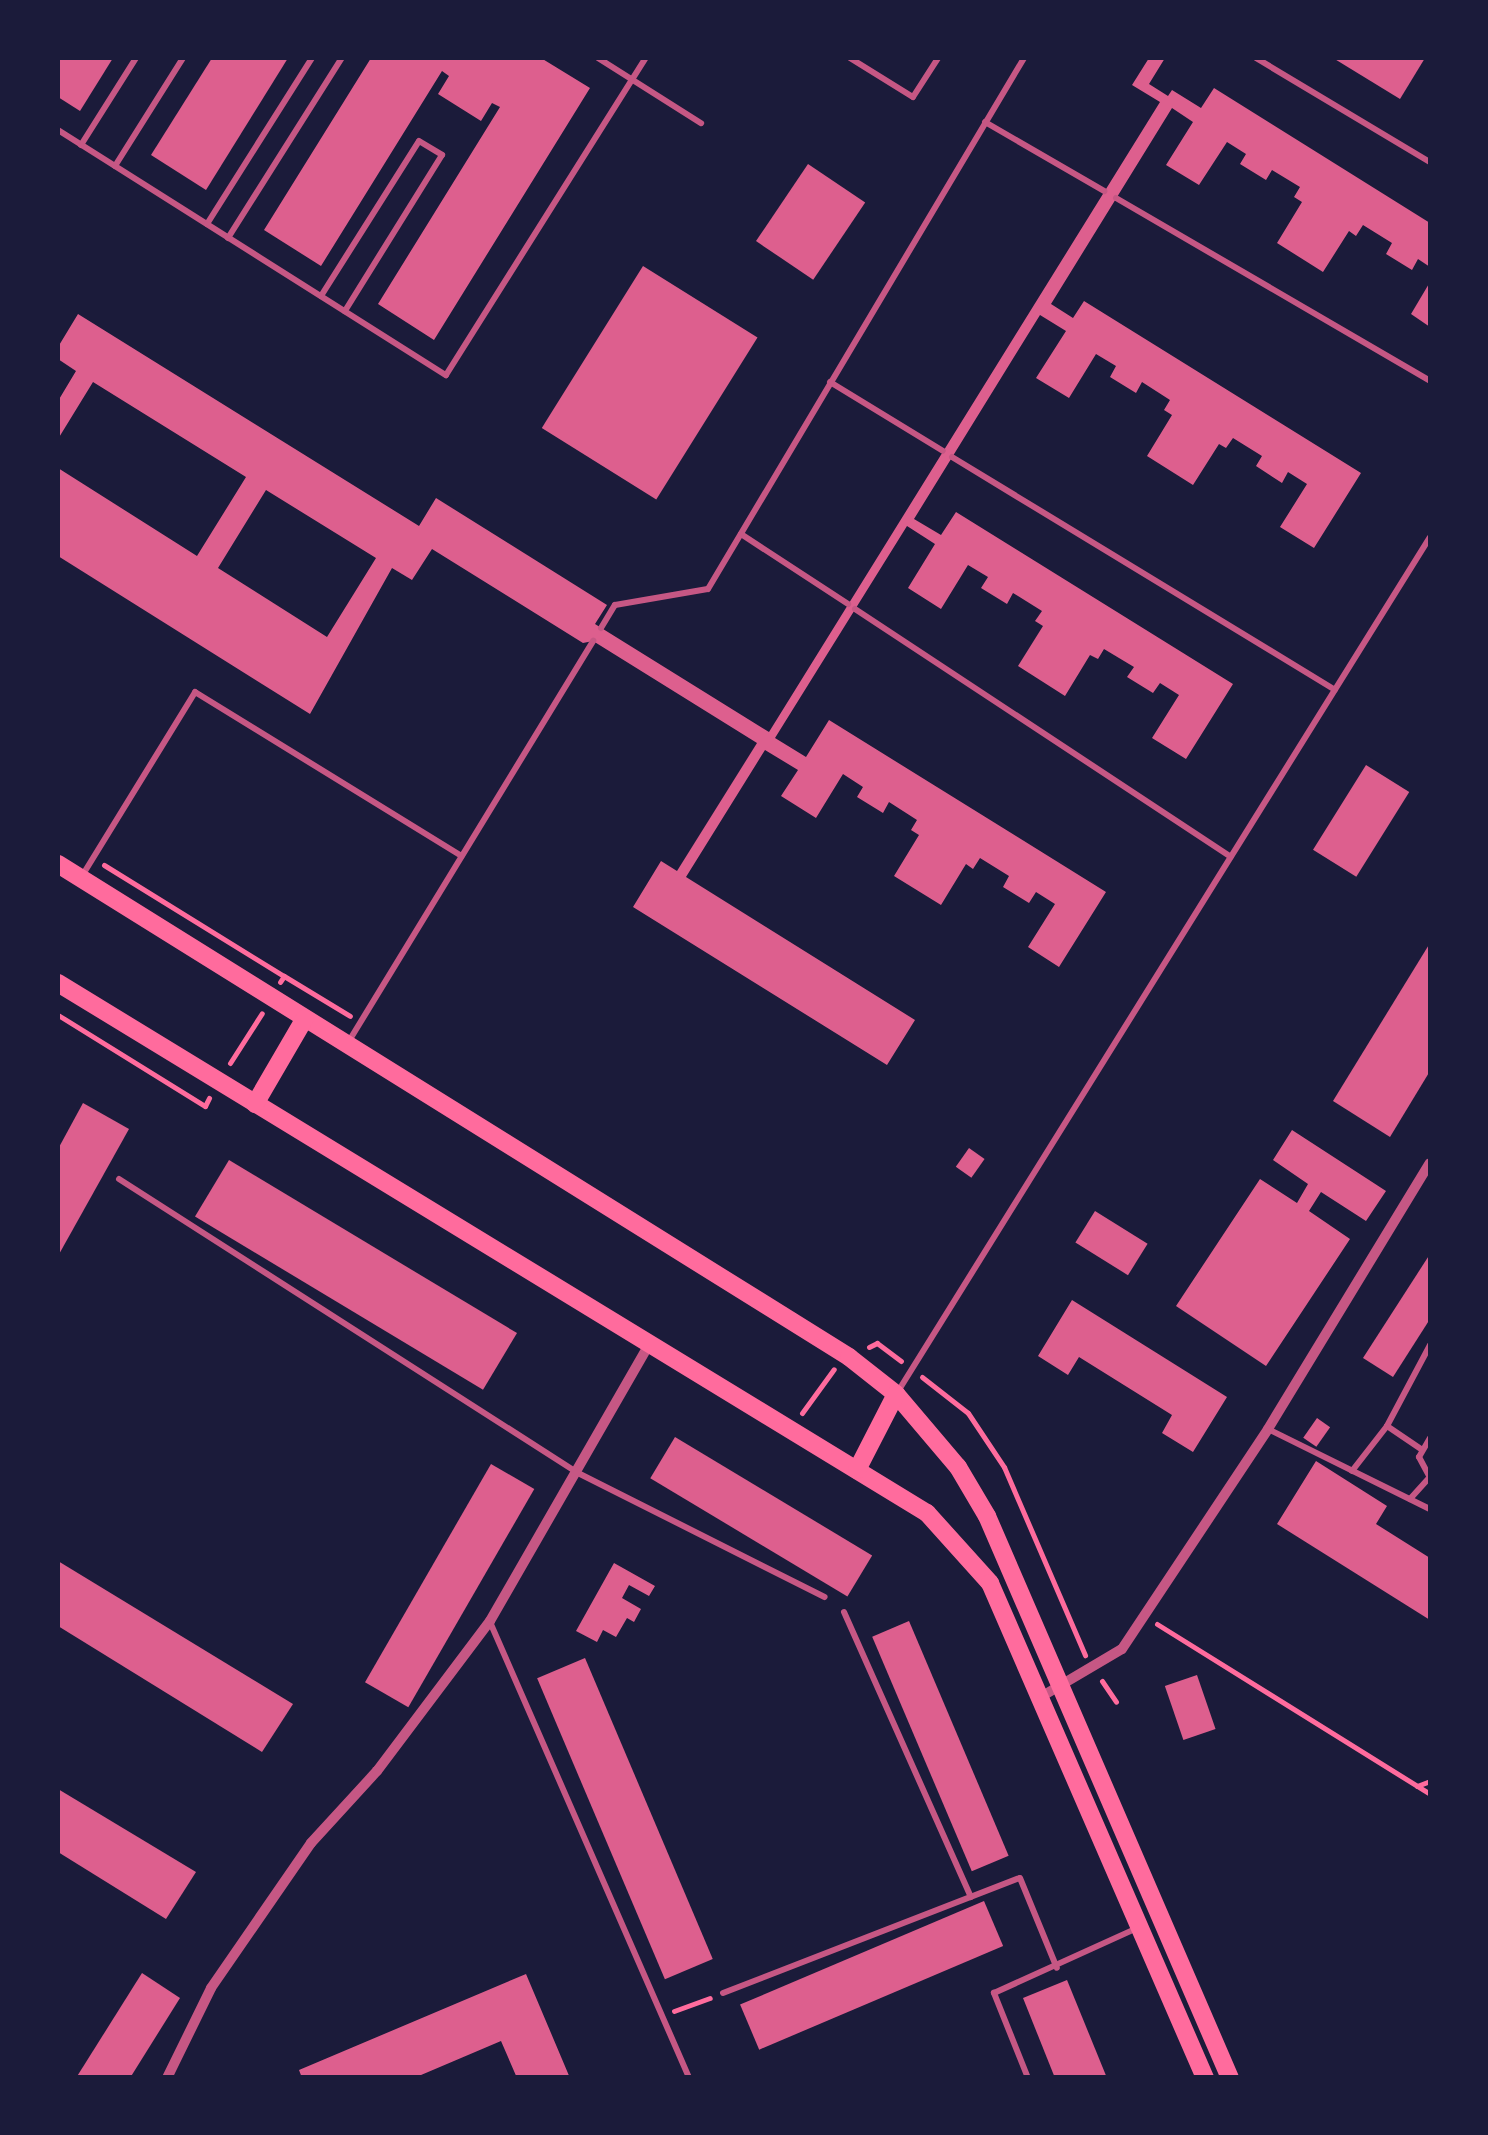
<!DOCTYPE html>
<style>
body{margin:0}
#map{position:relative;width:1488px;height:2135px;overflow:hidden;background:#1b1b3a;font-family:Roboto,sans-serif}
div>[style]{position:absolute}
.building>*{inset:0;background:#dd5f8e;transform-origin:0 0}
.path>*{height:5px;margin:-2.5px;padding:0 2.5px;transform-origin:2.5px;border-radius:2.5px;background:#ff6b9d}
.service>*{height:6px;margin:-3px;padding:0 3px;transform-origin:3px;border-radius:3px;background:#c65784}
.minor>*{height:10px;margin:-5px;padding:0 5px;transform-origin:5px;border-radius:5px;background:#c65784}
.secondary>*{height:18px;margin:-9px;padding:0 9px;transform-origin:9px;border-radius:9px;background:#ff6b9d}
span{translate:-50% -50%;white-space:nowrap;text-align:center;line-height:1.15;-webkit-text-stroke:8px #1b1b3a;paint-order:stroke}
.frame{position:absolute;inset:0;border:60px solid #1b1b3a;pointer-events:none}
</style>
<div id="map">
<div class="building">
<div style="clip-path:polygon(58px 58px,113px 58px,80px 111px,58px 97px)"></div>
<div style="clip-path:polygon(212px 58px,288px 58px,206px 190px,151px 155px)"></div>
<div style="clip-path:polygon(371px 58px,541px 58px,590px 88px,434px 340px,378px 304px,500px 107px,492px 103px,481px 121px,438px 94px,449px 76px,442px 71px,321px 266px,264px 230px)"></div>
<div style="clip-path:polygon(evenodd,1149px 58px,1165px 58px,1149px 84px,1168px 96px,1172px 90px,1201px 108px,1214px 88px,1430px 223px,1430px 267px,1418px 259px,1412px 270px,1386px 254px,1392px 243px,1363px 225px,1356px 236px,1349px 231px,1323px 272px,1277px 243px,1302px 202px,1294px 197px,1300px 187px,1272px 170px,1266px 180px,1240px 164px,1246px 154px,1227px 142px,1199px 185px,1166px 165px,1193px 122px,1172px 108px,1051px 304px,1073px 318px,1084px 301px,1361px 473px,1314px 548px,1280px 527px,1307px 484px,1288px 472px,1282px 483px,1256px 466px,1262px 456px,1233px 438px,1226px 448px,1219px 444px,1193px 485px,1147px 456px,1172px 415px,1164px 410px,1170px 400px,1142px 382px,1136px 393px,1110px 377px,1116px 366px,1096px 354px,1069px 398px,1036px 378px,1066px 331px,1040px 315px,914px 519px,941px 535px,956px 512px,1233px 684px,1186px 759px,1152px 738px,1179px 695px,1160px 683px,1153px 693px,1127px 677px,1134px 667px,1104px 649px,1098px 659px,1090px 655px,1065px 696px,1018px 666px,1043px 626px,1035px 621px,1042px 611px,1013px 593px,1007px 604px,981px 588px,988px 577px,968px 565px,941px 609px,908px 588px,935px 544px,907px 526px,775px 738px,806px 757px,829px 720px,1106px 892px,1059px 967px,1028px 947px,1055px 904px,1036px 892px,1029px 903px,1003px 887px,1009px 876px,980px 858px,973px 869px,966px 864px,941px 905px,894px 876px,919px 835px,911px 830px,917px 820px,889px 802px,883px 813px,857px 797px,863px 787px,843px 774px,816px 818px,781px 796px,798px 770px,765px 750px,686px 877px,915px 1020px,887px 1065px,633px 907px,661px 861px,677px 871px,757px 743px,593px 641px,583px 643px,432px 549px,412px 580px,392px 568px,310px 714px,58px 556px,58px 468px,197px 556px,246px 477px,93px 382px,58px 439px,58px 401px,76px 371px,58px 359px,58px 347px,78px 314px,419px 526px,436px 498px,607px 605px,595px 624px,769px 732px,1160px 102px,1132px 85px,1149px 58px,266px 490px,376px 558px,327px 637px,218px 568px,266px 490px)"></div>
<div style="clip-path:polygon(1333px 58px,1425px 58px,1400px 99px)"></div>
<div style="left:808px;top:164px;width:69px;height:93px;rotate:34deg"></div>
<div style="left:643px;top:266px;width:135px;height:191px;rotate:32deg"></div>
<div style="clip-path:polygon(1430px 282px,1430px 327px,1411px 314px)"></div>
<div style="left:1366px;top:765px;width:51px;height:100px;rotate:32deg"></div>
<div style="clip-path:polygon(1430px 943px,1430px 1071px,1390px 1137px,1333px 1101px)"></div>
<div style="clip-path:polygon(83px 1103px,129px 1129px,58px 1256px,58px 1149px)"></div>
<div style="clip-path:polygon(1292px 1130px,1386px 1191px,1366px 1221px,1321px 1192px,1309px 1211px,1350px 1239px,1266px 1366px,1176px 1306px,1260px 1179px,1297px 1203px,1308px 1184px,1273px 1160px)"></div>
<div style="left:969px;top:1148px;width:19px;height:23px;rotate:35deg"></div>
<div style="left:229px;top:1160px;width:336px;height:66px;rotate:31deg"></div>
<div style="left:1095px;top:1211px;width:62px;height:37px;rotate:32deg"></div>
<div style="clip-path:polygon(1430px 1254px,1430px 1319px,1393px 1377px,1363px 1358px)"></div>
<div style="clip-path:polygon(1072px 1300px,1227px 1397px,1193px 1452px,1162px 1433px,1172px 1415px,1079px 1357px,1068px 1375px,1038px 1356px)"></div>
<div style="left:1317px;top:1418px;width:16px;height:24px;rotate:35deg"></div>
<div style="left:675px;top:1437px;width:230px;height:48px;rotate:31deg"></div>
<div style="clip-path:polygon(1316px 1461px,1387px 1506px,1376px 1524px,1430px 1558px,1430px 1620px,1277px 1524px)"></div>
<div style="left:491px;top:1464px;width:50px;height:252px;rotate:30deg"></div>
<div style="clip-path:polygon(58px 1561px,293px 1704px,262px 1752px,58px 1626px)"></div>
<div style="clip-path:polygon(614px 1563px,655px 1586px,649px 1596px,629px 1585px,622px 1598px,641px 1609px,634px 1622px,627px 1618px,616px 1637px,603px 1630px,597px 1642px,576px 1631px)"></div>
<div style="left:909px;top:1621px;width:255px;height:40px;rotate:67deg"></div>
<div style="left:585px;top:1658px;width:327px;height:52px;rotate:67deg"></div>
<div style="left:1197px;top:1675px;width:57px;height:34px;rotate:71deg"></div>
<div style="clip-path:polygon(58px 1789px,196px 1872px,166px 1919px,58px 1852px)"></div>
<div style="left:984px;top:1901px;width:49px;height:265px;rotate:67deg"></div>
<div style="clip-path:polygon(142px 1973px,180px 1998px,130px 2078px,76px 2078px)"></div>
<div style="clip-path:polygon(526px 1974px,570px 2078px,517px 2078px,501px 2041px,414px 2078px,302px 2078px,299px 2070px)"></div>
<div style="clip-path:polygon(1067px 1980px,1107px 2078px,1055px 2078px,1023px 1998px)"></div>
</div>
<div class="path">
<div style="left:104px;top:865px;width:211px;rotate:31.7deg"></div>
<div style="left:284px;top:976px;width:7px;rotate:124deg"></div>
<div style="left:284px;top:976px;width:77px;rotate:31.2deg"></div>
<div style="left:58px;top:1015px;width:173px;rotate:31.8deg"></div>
<div style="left:205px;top:1106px;width:9px;rotate:-63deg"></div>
<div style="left:230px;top:1063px;width:59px;rotate:-57.4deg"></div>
<div style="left:869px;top:1347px;width:9px;rotate:-27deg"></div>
<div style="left:877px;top:1343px;width:30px;rotate:37deg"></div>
<div style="left:922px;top:1377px;width:58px;rotate:38deg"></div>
<div style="left:968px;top:1413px;width:65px;rotate:56.3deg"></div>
<div style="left:1004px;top:1467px;width:205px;rotate:66.7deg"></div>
<div style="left:802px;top:1413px;width:54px;rotate:-54deg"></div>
<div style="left:1157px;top:1624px;width:322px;rotate:31.9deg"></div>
<div style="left:1102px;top:1681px;width:25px;rotate:56deg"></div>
<div style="left:1417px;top:1786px;width:14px;rotate:-21deg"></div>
<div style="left:674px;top:2011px;width:38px;rotate:-20deg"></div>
</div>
<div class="service">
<div style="left:598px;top:58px;width:122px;rotate:32.3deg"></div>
<div style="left:850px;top:58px;width:74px;rotate:31.8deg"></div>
<div style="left:913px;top:97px;width:46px;rotate:-57.3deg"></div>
<div style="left:1256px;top:58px;width:203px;rotate:30.9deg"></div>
<div style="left:985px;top:122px;width:138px;rotate:30.1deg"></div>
<div style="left:58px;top:130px;width:459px;rotate:32.3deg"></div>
<div style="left:446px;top:375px;width:375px;rotate:-57.8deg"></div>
<div style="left:81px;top:145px;width:103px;rotate:-57.7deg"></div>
<div style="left:115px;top:166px;width:128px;rotate:-57.8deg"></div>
<div style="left:1116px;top:198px;width:363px;rotate:30.2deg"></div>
<div style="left:207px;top:224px;width:196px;rotate:-57.7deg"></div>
<div style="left:228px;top:238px;width:213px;rotate:-57.7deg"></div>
<div style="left:321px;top:296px;width:183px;rotate:-57.7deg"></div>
<div style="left:419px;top:141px;width:27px;rotate:31deg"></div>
<div style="left:442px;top:155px;width:184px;rotate:121.9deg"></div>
<div style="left:830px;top:382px;width:132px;rotate:31.4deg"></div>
<div style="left:952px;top:457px;width:448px;rotate:31.3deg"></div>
<div style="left:741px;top:534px;width:128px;rotate:33.2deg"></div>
<div style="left:855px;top:609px;width:450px;rotate:33.4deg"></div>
<div style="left:601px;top:628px;width:27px;rotate:-59deg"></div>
<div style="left:615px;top:605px;width:94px;rotate:-9.8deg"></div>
<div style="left:708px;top:589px;width:618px;rotate:-59.24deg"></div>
<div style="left:82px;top:876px;width:216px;rotate:-58.4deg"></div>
<div style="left:195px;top:692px;width:313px;rotate:31.6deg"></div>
<div style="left:349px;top:1041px;width:469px;rotate:-58.6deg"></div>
<div style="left:119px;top:1179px;width:545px;rotate:32.64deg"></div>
<div style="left:578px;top:1473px;width:276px;rotate:26.7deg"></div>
<div style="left:897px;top:1393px;width:1008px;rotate:-58.09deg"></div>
<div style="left:1387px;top:1426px;width:41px;rotate:34.1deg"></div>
<div style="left:1268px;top:1429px;width:181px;rotate:26.3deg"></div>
<div style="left:1430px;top:1438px;width:22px;rotate:120deg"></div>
<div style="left:1419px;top:1457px;width:24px;rotate:62deg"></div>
<div style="left:1352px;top:1471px;width:57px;rotate:-52.1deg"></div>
<div style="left:1387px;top:1426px;width:92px;rotate:-62deg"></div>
<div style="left:1410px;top:1499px;width:28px;rotate:-48deg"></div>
<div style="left:844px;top:1612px;width:312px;rotate:66deg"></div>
<div style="left:490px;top:1622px;width:498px;rotate:66.4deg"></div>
<div style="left:723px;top:1993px;width:318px;rotate:-21.2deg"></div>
<div style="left:1020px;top:1878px;width:97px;rotate:67.7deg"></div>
<div style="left:1028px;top:2078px;width:92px;rotate:-111.8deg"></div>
<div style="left:994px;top:1993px;width:157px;rotate:-24.4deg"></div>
</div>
<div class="minor">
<div style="left:1039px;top:1698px;width:96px;rotate:-30.6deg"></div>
<div style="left:1122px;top:1649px;width:264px;rotate:-56.4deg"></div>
<div style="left:1268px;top:1429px;width:311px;rotate:-58.7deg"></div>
<div style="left:167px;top:2078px;width:100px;rotate:-63.9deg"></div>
<div style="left:211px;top:1988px;width:176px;rotate:-55.4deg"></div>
<div style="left:311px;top:1843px;width:98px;rotate:-47.5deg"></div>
<div style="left:377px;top:1771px;width:188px;rotate:-53deg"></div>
<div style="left:490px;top:1621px;width:321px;rotate:-60.1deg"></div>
</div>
<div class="secondary">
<div style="left:58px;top:864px;width:932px;rotate:31.93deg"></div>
<div style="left:849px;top:1357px;width:60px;rotate:38.2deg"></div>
<div style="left:896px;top:1394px;width:96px;rotate:49.7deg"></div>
<div style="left:958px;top:1467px;width:57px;rotate:59.4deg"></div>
<div style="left:987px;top:1516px;width:612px;rotate:66.62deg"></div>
<div style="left:58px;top:983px;width:1018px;rotate:31.38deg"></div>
<div style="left:927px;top:1513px;width:94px;rotate:48deg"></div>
<div style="left:990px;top:1583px;width:540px;rotate:66.52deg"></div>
<div style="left:255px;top:1104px;width:99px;rotate:-59.8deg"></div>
<div style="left:857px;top:1470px;width:85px;rotate:-62.8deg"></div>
</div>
<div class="frame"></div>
</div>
